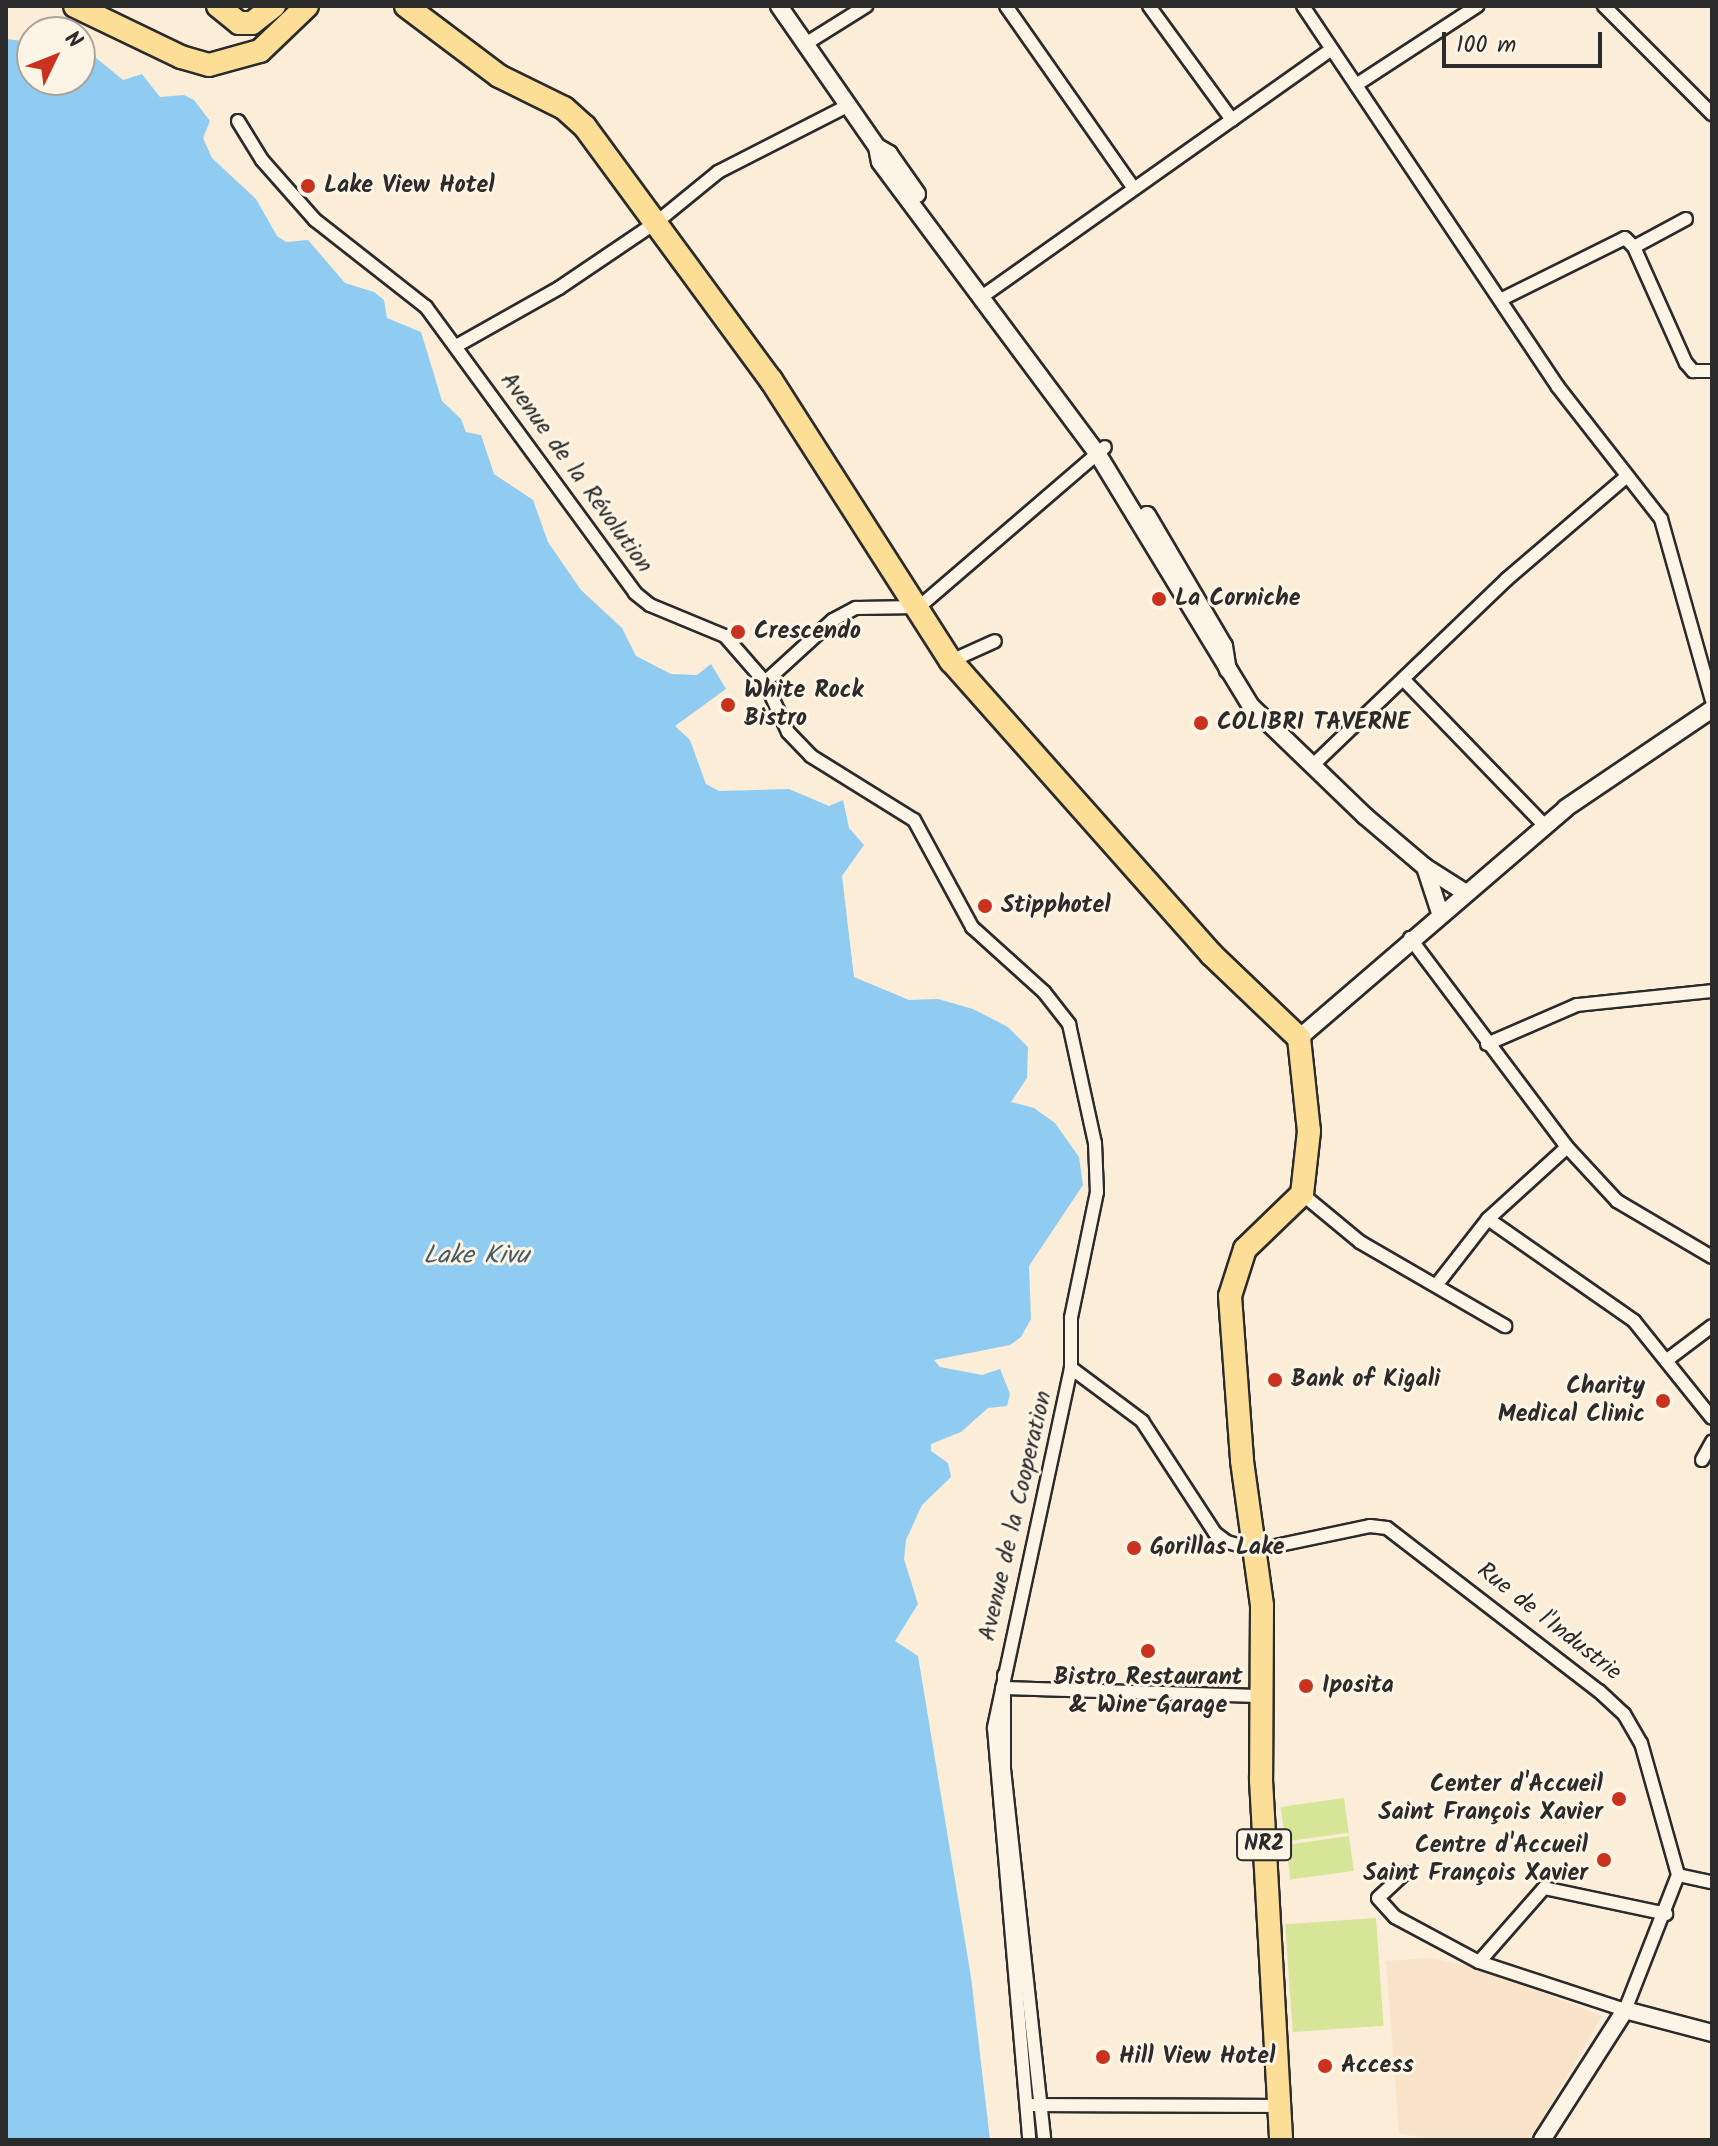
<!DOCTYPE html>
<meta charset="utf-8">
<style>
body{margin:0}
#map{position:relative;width:1718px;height:2146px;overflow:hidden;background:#fbedd8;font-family:Kalam,sans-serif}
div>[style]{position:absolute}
.built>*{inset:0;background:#fae4c9}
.green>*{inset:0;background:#d7e598;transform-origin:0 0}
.water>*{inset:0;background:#90ccf1}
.roads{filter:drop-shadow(2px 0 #2b2b2b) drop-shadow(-2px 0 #2b2b2b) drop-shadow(0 2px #2b2b2b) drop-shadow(0 -2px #2b2b2b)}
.minor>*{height:12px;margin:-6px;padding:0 6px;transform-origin:6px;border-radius:6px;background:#fcf5e5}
.tertiary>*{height:16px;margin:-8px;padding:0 8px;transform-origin:8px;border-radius:8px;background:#fcf5e5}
.trunk>*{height:22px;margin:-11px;padding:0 11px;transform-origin:11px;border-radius:11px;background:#fdde96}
.dots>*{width:22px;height:22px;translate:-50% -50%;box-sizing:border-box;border:4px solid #fcf5e5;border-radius:50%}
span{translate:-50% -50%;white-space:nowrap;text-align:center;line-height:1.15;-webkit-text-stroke:6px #fcf5e5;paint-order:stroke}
.shield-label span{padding:2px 6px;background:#fcf5e5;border:2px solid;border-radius:6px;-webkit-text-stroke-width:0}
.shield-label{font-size:22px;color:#2b2b2b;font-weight:700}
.poi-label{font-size:24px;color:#2b2b2b;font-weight:700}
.left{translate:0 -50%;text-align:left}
.right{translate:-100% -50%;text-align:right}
.street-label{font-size:24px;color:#2b2b2b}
.water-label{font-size:26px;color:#495b66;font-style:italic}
.frame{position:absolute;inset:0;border:8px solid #2b2b2b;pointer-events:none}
.north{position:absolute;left:16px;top:16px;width:80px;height:80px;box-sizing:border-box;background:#fcf5e5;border:2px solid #a8a49b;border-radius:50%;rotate:47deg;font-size:22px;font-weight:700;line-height:32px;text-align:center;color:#2b2b2b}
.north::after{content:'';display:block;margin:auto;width:28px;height:36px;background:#c8321e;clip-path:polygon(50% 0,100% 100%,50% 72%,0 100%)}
.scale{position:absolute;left:1442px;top:32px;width:160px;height:36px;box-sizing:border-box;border:4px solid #2b2b2b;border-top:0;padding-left:10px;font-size:24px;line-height:28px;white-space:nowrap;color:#2b2b2b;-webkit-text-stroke:6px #fcf5e5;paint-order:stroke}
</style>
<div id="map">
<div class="built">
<div style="clip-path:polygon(1429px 1958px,1479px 1968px,1602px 2016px,1530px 2140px,1433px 2140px,1399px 2133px,1386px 1961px)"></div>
</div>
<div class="green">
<div style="left:1344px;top:1798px;width:35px;height:64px;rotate:82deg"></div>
<div style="left:1349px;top:1836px;width:35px;height:64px;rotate:82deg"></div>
<div style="left:1376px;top:1918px;width:108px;height:91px;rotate:86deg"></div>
</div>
<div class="water">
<div style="clip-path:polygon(6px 39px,32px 42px,32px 80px,80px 80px,80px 54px,89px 52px,123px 80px,142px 74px,160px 97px,184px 95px,194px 100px,210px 121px,203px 138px,212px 158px,256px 199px,277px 236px,286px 242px,308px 240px,345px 283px,374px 292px,384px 300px,387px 318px,421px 332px,442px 401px,461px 419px,466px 432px,481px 435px,494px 474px,533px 500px,548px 542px,581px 590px,622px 628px,636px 656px,671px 674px,697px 675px,711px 664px,726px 689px,675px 726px,690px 740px,706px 784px,719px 791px,789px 789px,829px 806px,843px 800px,849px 828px,864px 845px,842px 876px,854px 977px,909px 1000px,938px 999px,973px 1009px,1008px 1027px,1028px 1047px,1027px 1078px,1011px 1102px,1034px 1108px,1055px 1123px,1079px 1157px,1083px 1185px,1029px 1266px,1031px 1319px,1021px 1337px,1010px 1345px,934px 1360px,940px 1367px,982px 1375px,1000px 1369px,1010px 1394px,1007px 1406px,988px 1408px,961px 1432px,931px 1444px,931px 1451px,948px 1463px,951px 1477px,922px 1505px,906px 1540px,904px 1559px,918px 1604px,895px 1641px,918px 1656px,971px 1977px,990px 2140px,6px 2140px)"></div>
</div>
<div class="roads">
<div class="minor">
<div style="left:1006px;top:6px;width:223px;rotate:55deg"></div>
<div style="left:1149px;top:6px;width:141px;rotate:53.9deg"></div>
<div style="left:1303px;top:6px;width:458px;rotate:56.2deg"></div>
<div style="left:1558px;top:387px;width:167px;rotate:52deg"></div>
<div style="left:1661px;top:519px;width:188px;rotate:74.3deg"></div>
<div style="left:1604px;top:6px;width:153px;rotate:45deg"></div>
<div style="left:807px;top:43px;width:70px;rotate:-32.1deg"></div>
<div style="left:1356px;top:85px;width:145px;rotate:-33.1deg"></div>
<div style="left:238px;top:121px;width:46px;rotate:58.4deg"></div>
<div style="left:262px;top:160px;width:80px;rotate:48.5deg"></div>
<div style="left:315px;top:220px;width:141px;rotate:38.1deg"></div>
<div style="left:426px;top:307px;width:354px;rotate:53.8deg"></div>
<div style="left:635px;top:593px;width:19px;rotate:39deg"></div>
<div style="left:650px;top:605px;width:81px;rotate:22.5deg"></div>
<div style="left:725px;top:636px;width:61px;rotate:49deg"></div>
<div style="left:765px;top:682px;width:55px;rotate:65.3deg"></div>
<div style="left:788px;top:732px;width:33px;rotate:46deg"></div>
<div style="left:811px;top:756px;width:121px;rotate:31.9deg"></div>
<div style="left:914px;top:820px;width:122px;rotate:61.5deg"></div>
<div style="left:972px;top:927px;width:97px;rotate:42.1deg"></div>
<div style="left:1044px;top:992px;width:41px;rotate:52deg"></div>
<div style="left:1069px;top:1024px;width:122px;rotate:77.7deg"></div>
<div style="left:1095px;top:1143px;width:49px;rotate:87.7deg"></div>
<div style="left:1097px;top:1192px;width:129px;rotate:101.7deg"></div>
<div style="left:1071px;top:1318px;width:50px;rotate:90deg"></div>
<div style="left:1071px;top:1368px;width:368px;rotate:102.1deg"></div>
<div style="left:994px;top:1728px;width:413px;rotate:85.1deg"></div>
<div style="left:1634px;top:247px;width:59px;rotate:-28.3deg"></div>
<div style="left:983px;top:296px;width:426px;rotate:-35.3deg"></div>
<div style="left:1502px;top:299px;width:137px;rotate:-26.4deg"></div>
<div style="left:1625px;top:238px;width:13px;rotate:45deg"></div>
<div style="left:1634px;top:247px;width:127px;rotate:65.9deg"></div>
<div style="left:1686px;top:363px;width:11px;rotate:49deg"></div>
<div style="left:1693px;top:371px;width:19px"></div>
<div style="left:458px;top:345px;width:116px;rotate:-29.4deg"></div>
<div style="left:559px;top:288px;width:120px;rotate:-34.1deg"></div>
<div style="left:658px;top:221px;width:77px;rotate:-39.2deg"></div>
<div style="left:718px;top:172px;width:147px;rotate:-27.1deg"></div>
<div style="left:951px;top:661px;width:48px;rotate:-24.4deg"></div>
<div style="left:1403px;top:679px;width:203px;rotate:46deg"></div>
<div style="left:765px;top:682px;width:92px;rotate:-42.4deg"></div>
<div style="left:833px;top:620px;width:26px;rotate:-28deg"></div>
<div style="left:856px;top:608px;width:63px;rotate:-0.9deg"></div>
<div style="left:919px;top:607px;width:245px;rotate:-40.7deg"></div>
<div style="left:1312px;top:766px;width:270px;rotate:-43.8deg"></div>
<div style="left:1507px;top:579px;width:158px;rotate:-40.6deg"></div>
<div style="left:1410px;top:938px;width:261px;rotate:53.1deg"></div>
<div style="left:1567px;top:1147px;width:74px;rotate:47.2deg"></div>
<div style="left:1617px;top:1201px;width:110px;rotate:30.5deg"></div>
<div style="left:1487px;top:1044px;width:98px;rotate:-23.4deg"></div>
<div style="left:1577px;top:1005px;width:136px;rotate:-5.9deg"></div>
<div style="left:1302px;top:1194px;width:75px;rotate:39.6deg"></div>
<div style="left:1360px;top:1242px;width:168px;rotate:30.1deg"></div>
<div style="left:1488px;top:1219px;width:178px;rotate:34.9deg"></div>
<div style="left:1634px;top:1321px;width:124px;rotate:51.2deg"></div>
<div style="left:1438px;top:1283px;width:81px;rotate:-52deg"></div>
<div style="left:1488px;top:1219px;width:107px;rotate:-42.3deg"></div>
<div style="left:1667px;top:1360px;width:56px;rotate:-37.1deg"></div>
<div style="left:1071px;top:1368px;width:89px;rotate:36.7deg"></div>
<div style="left:1142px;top:1421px;width:134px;rotate:56.9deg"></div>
<div style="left:1215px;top:1533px;width:15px;rotate:37deg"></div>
<div style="left:1227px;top:1542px;width:30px;rotate:15deg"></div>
<div style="left:1256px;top:1550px;width:116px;rotate:-11.9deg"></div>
<div style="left:1370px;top:1526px;width:17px;rotate:7deg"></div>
<div style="left:1387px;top:1528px;width:267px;rotate:37.6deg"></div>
<div style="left:1599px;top:1691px;width:34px;rotate:43deg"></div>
<div style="left:1624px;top:1714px;width:34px;rotate:60deg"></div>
<div style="left:1641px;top:1743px;width:137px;rotate:74.3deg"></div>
<div style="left:1678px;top:1875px;width:145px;rotate:111.4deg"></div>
<div style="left:1625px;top:2010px;width:154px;rotate:-161.8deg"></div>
<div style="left:1479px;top:1962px;width:95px;rotate:-151.8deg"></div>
<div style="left:1395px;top:1917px;width:25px;rotate:-132deg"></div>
<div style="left:1378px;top:1898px;width:37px;rotate:-43deg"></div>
<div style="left:1702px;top:1460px;width:21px;rotate:-61deg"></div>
<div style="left:1004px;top:1675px;width:94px;rotate:90deg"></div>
<div style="left:1004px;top:1769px;width:373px;rotate:83.8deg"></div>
<div style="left:1002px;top:1688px;width:258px;rotate:1.8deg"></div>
<div style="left:1678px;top:1875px;width:35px;rotate:12deg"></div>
<div style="left:1479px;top:1962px;width:98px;rotate:-48.7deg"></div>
<div style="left:1544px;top:1888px;width:125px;rotate:12deg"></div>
<div style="left:1033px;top:2105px;width:248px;rotate:0.2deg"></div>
</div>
<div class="tertiary">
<div style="left:779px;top:6px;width:172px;rotate:55.2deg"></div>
<div style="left:877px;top:147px;width:15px;rotate:79deg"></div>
<div style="left:880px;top:162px;width:363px;rotate:53.3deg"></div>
<div style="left:1097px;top:453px;width:296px;rotate:58.7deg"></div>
<div style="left:1251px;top:706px;width:158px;rotate:44deg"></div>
<div style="left:1365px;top:816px;width:79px;rotate:40.4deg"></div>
<div style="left:1425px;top:867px;width:49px;rotate:32.4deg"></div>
<div style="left:877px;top:147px;width:14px;rotate:30deg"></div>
<div style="left:889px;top:154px;width:49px;rotate:55deg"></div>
<div style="left:1147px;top:515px;width:152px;rotate:59.6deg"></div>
<div style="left:1224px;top:646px;width:24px;rotate:81deg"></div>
<div style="left:1425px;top:867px;width:48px;rotate:71.9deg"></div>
<div style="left:1299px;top:1038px;width:352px;rotate:-40.7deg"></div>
<div style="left:1566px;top:808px;width:176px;rotate:-34.1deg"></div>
<div style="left:1542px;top:2140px;width:154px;rotate:-57.4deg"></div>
<div style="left:1625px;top:2010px;width:90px;rotate:14.8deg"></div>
</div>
<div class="trunk">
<div style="left:75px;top:6px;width:118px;rotate:25.7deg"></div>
<div style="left:181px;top:57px;width:29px;rotate:16deg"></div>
<div style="left:209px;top:65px;width:53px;rotate:-15.4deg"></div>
<div style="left:260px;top:51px;width:65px;rotate:-43.8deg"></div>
<div style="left:218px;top:6px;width:27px;rotate:39deg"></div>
<div style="left:239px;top:23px;width:13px"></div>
<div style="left:252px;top:23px;width:28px;rotate:-38deg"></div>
<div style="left:406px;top:6px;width:116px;rotate:37deg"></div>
<div style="left:499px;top:76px;width:72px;rotate:26.2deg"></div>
<div style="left:564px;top:108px;width:28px;rotate:42deg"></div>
<div style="left:585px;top:127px;width:314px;rotate:53.7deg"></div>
<div style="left:771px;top:380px;width:334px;rotate:57.4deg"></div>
<div style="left:951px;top:661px;width:392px;rotate:48.4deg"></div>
<div style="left:1211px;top:954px;width:122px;rotate:43.7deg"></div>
<div style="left:1299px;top:1038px;width:94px;rotate:83.9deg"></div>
<div style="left:1309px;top:1131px;width:63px;rotate:96.3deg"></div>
<div style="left:1302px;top:1194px;width:79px;rotate:136deg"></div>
<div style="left:1245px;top:1249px;width:49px;rotate:107.7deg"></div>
<div style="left:1230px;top:1296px;width:165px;rotate:85.8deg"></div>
<div style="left:1242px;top:1461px;width:146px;rotate:82.1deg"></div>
<div style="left:1262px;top:1606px;width:174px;rotate:90.3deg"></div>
<div style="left:1261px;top:1780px;width:361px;rotate:86.8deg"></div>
</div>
</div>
<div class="dots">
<div style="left:308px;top:186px;background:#c8321e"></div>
<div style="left:1159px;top:599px;background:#c8321e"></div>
<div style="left:738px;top:632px;background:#c8321e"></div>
<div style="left:728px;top:705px;background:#c8321e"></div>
<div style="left:1201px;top:723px;background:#c8321e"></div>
<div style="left:985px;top:906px;background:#c8321e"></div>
<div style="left:1275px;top:1380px;background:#c8321e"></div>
<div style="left:1663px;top:1401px;background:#c8321e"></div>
<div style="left:1134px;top:1548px;background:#c8321e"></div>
<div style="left:1148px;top:1651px;background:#c8321e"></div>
<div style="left:1306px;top:1686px;background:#c8321e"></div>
<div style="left:1619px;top:1799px;background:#c8321e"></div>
<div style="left:1604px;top:1860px;background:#c8321e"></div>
<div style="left:1103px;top:2057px;background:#c8321e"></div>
<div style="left:1325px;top:2066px;background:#c8321e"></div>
</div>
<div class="shield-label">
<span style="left:1264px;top:1845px">NR2</span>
</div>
<div class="poi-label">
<span class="left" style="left:324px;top:186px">Lake View Hotel</span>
<span class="left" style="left:1175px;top:599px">La Corniche</span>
<span class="left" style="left:754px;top:632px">Crescendo</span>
<span class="left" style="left:744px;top:705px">White Rock<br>Bistro</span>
<span class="left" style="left:1217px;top:723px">COLIBRI TAVERNE</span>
<span class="left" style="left:1001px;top:906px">Stipphotel</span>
<span class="left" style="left:1291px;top:1380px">Bank of Kigali</span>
<span class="right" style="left:1645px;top:1401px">Charity<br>Medical Clinic</span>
<span class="left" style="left:1150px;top:1548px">Gorillas Lake</span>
<span style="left:1148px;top:1692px">Bistro Restaurant<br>&amp; Wine Garage</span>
<span class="left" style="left:1322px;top:1686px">Iposita</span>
<span class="right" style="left:1603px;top:1799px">Center d'Accueil<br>Saint François Xavier</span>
<span class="right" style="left:1588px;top:1860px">Centre d'Accueil<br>Saint François Xavier</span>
<span class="left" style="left:1119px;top:2057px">Hill View Hotel</span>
<span class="left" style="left:1341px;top:2066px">Access</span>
</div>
<div class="street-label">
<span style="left:576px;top:473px;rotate:54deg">Avenue de la Révolution</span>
<span style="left:1016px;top:1516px;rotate:-77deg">Avenue de la Cooperation</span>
<span style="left:1549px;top:1622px;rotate:38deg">Rue de l'Industrie</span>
</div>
<div class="water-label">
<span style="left:476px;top:1257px">Lake Kivu</span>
</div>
<div class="frame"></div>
<div class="north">N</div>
<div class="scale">100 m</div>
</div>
